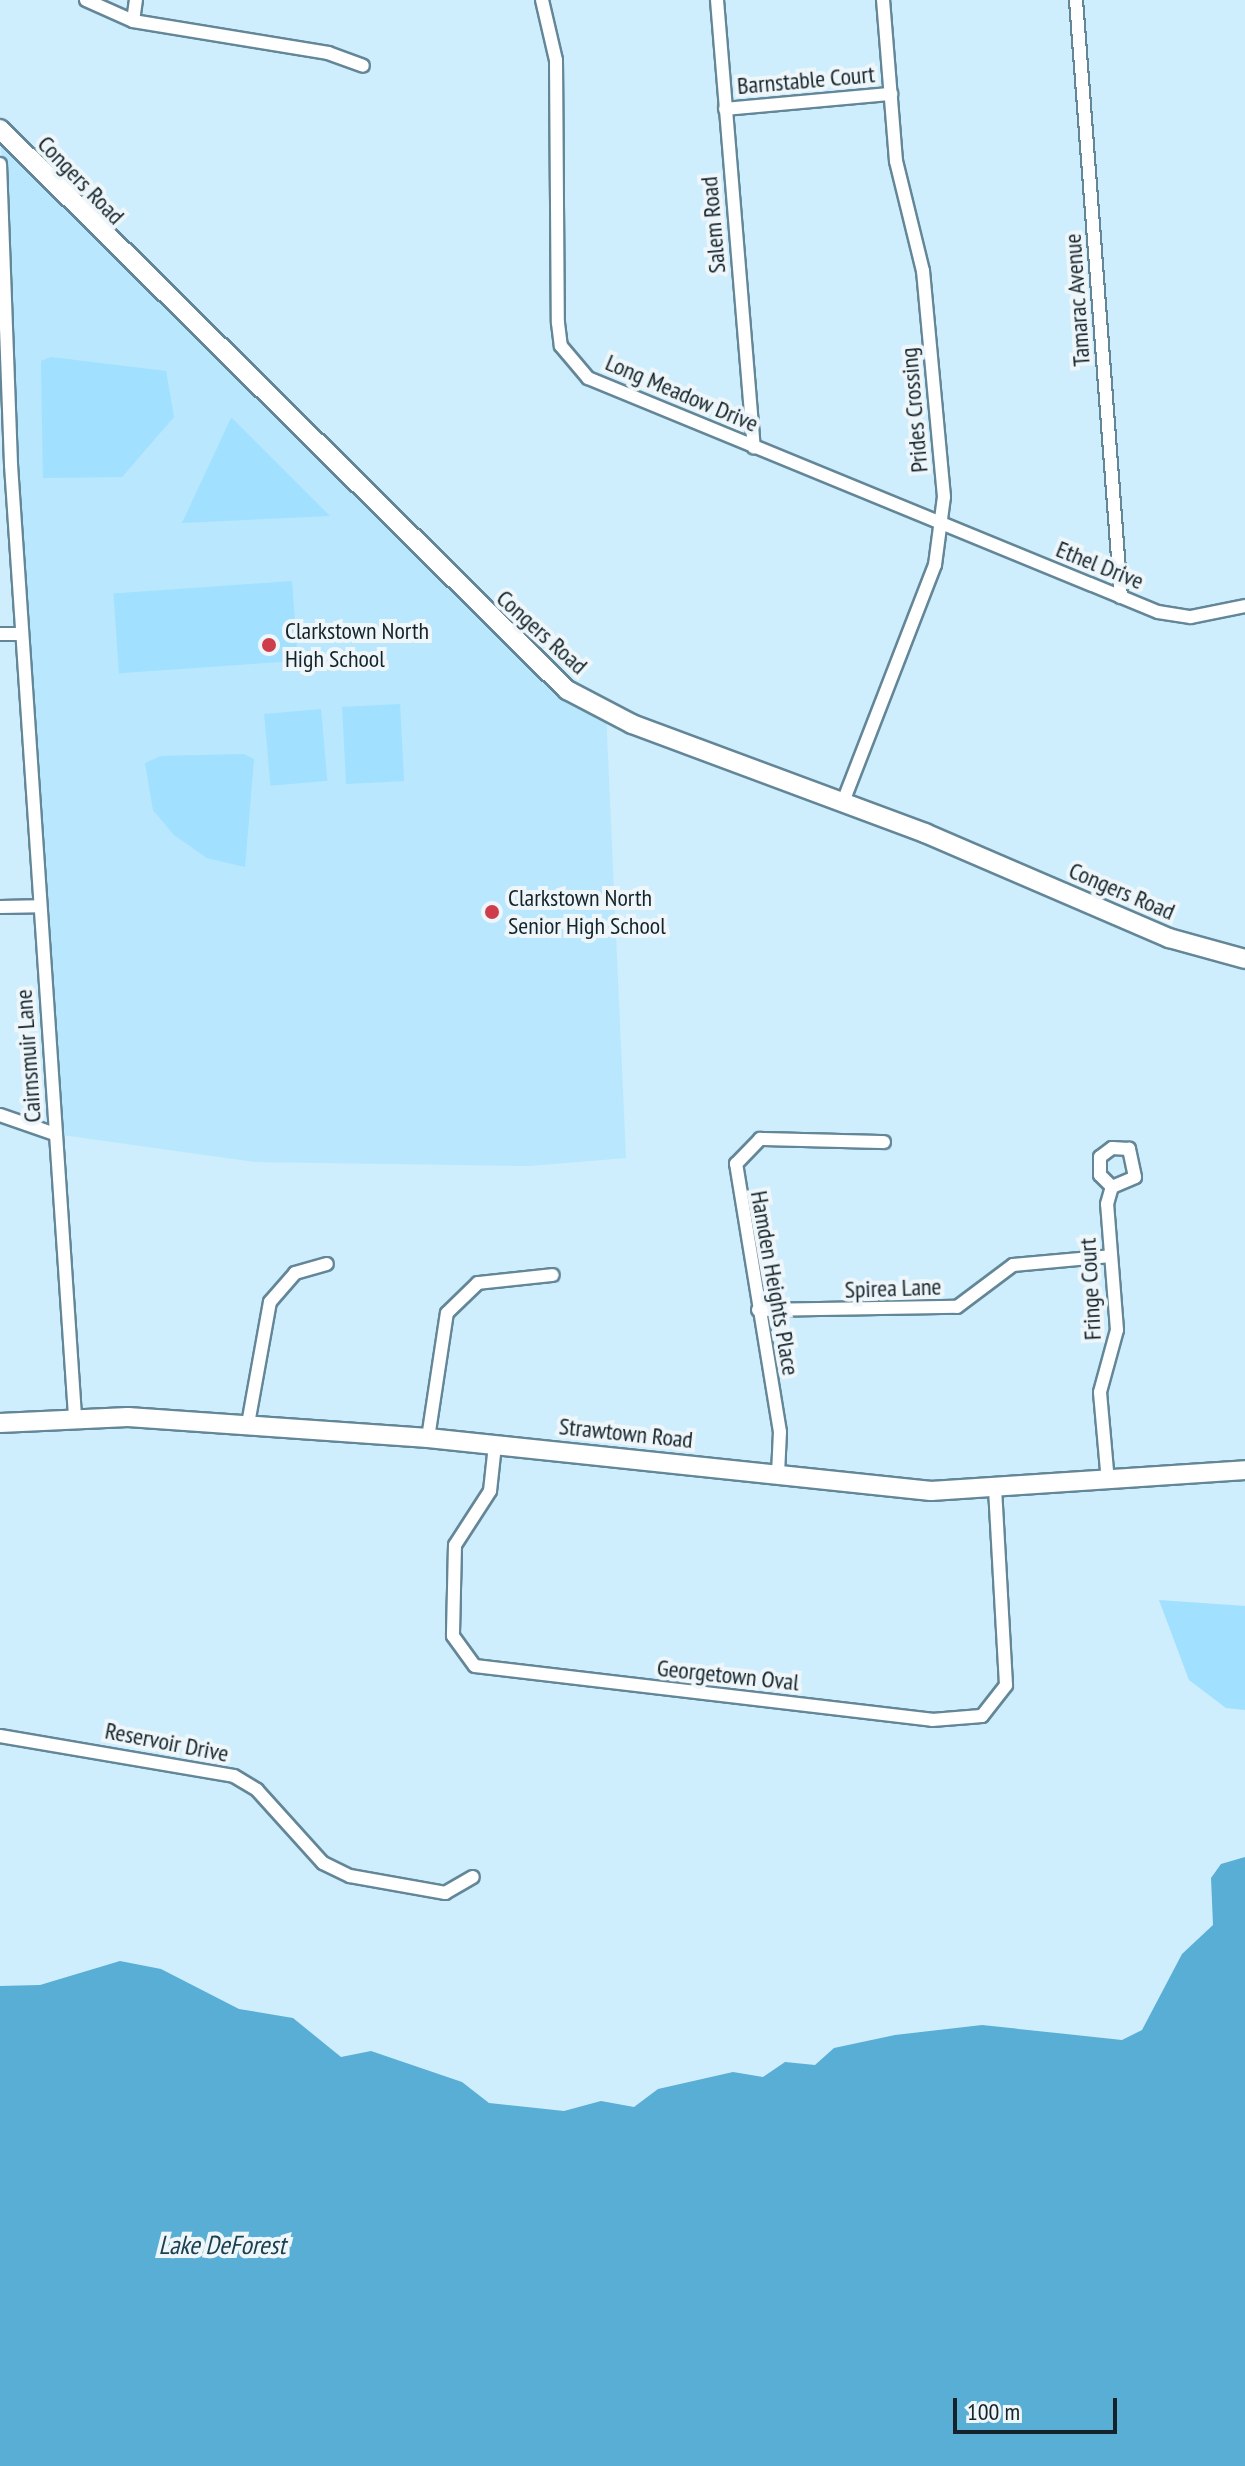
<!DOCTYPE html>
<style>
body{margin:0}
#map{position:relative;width:1245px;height:2466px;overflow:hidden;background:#ceedfd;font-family:"PT Sans Narrow",sans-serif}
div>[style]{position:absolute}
.built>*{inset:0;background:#b8e7fe}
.green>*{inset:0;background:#a1e0fe;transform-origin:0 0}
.water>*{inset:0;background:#58aed4}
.roads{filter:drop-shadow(2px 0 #638798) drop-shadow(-2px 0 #638798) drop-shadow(0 2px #638798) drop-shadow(0 -2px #638798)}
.street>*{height:12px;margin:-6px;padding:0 6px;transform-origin:6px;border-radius:6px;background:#fff}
.secondary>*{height:18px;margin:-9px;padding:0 9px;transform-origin:9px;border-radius:9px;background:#fff}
.dots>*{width:22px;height:22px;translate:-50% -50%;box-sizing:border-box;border:4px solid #eef6fa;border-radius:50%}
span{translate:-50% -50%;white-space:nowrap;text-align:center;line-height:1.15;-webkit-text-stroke:8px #eef6fa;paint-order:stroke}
.street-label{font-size:24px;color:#14232a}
.poi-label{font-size:24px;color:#14232a}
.left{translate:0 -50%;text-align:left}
.water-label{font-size:26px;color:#1a4051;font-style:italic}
.scale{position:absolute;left:953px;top:2398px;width:164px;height:36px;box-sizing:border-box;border:4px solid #14232a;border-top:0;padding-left:10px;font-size:24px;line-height:28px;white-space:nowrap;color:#14232a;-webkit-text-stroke:6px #eef6fa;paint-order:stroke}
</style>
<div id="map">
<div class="built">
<div style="clip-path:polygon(0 129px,467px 595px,606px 712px,626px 1158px,529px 1166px,255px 1162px,55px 1134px)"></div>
</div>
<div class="green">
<div style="clip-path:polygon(51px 357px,166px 371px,174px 417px,122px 477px,43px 478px,41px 361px)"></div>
<div style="clip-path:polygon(231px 418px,232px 418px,330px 516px,182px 523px)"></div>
<div style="left:292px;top:581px;width:80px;height:179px;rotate:86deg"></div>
<div style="left:400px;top:704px;width:77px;height:58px;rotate:87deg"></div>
<div style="left:321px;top:709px;width:72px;height:57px;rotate:85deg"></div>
<div style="clip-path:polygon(244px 754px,254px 759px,245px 867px,207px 858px,174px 835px,153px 810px,145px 763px,161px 756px)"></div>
<div style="clip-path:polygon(1159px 1600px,1245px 1606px,1245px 1710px,1226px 1708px,1189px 1680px)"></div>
</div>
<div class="water">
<div style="clip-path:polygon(1245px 1857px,1245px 2466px,0 2466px,0 1986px,40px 1985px,120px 1961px,161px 1969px,239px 2009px,293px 2018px,341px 2057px,371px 2051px,462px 2082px,489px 2103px,564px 2111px,601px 2101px,634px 2107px,658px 2089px,733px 2072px,763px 2077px,785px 2062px,815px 2065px,834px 2048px,895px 2035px,982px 2025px,1122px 2040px,1142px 2030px,1182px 1954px,1213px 1925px,1211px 1878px,1221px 1864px)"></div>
</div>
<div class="roads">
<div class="street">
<div style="left:86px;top:0;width:51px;rotate:24.1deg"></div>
<div style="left:133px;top:21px;width:198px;rotate:9.3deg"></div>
<div style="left:328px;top:53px;width:37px;rotate:20deg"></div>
<div style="left:542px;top:0;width:62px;rotate:76.9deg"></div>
<div style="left:556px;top:60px;width:263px;rotate:89.6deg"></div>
<div style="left:558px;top:323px;width:23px;rotate:83deg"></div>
<div style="left:561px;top:346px;width:42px;rotate:49.8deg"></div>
<div style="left:588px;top:378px;width:616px;rotate:22.32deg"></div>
<div style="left:1158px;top:612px;width:33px;rotate:9deg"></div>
<div style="left:1191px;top:617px;width:55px;rotate:-11.5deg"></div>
<div style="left:717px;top:0;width:449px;rotate:85.3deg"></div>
<div style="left:1076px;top:0;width:599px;rotate:85.69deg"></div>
<div style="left:133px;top:21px;width:21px;rotate:-82deg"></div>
<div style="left:725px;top:109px;width:167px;rotate:-5.2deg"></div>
<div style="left:0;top:164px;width:301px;rotate:87.9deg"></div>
<div style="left:11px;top:465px;width:954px;rotate:86.15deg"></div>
<div style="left:0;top:634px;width:22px"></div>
<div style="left:843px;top:802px;width:254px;rotate:-68.8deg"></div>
<div style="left:935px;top:565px;width:69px;rotate:-82.5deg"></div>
<div style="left:944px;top:497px;width:227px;rotate:-95.3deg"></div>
<div style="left:923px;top:271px;width:113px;rotate:-103.8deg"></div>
<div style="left:896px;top:161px;width:162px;rotate:-94.6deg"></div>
<div style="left:0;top:907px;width:39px;rotate:-1deg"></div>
<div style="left:0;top:1115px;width:58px;rotate:19.1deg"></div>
<div style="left:758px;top:1310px;width:199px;rotate:-0.9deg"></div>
<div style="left:957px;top:1307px;width:70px;rotate:-36.9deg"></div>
<div style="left:1013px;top:1265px;width:98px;rotate:-5.2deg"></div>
<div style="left:248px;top:1424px;width:124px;rotate:-79.8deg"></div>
<div style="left:270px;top:1302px;width:38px;rotate:-49deg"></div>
<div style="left:295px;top:1273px;width:33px;rotate:-16deg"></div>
<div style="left:428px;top:1438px;width:126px;rotate:-81.4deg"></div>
<div style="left:447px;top:1313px;width:43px;rotate:-44.1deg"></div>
<div style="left:478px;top:1283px;width:75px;rotate:-6.1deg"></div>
<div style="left:495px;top:1445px;width:46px;rotate:96.2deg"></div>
<div style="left:490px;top:1491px;width:64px;rotate:122.9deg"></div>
<div style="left:455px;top:1545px;width:91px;rotate:91.3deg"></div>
<div style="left:453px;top:1636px;width:37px;rotate:54deg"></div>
<div style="left:475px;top:1666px;width:460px;rotate:6.7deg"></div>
<div style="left:932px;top:1720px;width:50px;rotate:-4.6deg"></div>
<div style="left:982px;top:1716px;width:39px;rotate:-52deg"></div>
<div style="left:1006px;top:1685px;width:196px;rotate:-93.2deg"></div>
<div style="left:778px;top:1474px;width:42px;rotate:-87.3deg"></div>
<div style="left:780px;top:1432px;width:272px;rotate:-99.3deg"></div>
<div style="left:736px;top:1164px;width:35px;rotate:-46deg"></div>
<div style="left:760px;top:1139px;width:124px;rotate:1.4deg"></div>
<div style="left:1108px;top:1482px;width:90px;rotate:-95.1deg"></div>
<div style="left:1100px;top:1392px;width:64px;rotate:-74.7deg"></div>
<div style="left:1117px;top:1330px;width:126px;rotate:-94.5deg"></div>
<div style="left:1107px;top:1204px;width:18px;rotate:-74deg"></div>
<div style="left:1112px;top:1187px;width:25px;rotate:-23deg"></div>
<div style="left:1135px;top:1177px;width:29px;rotate:-102deg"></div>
<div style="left:1129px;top:1149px;width:17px;rotate:-177deg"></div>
<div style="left:1112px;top:1148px;width:15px;rotate:143deg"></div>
<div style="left:1100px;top:1157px;width:18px;rotate:90deg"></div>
<div style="left:1100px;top:1175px;width:17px;rotate:45deg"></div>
<div style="left:0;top:1736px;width:237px;rotate:9.7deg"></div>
<div style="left:234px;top:1776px;width:27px;rotate:31deg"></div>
<div style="left:257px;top:1790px;width:98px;rotate:47.9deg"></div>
<div style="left:323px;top:1863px;width:30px;rotate:26deg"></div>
<div style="left:350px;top:1876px;width:97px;rotate:10.1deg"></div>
<div style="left:445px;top:1893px;width:32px;rotate:-30deg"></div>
</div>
<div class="secondary">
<div style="left:0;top:129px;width:798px;rotate:44.7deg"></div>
<div style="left:567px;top:690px;width:73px;rotate:27.6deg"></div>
<div style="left:632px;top:724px;width:313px;rotate:20.4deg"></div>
<div style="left:925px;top:833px;width:266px;rotate:23.3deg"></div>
<div style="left:1169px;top:938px;width:79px;rotate:15.4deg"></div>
<div style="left:0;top:1423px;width:128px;rotate:-2.7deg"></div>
<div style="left:128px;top:1417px;width:301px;rotate:4deg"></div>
<div style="left:428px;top:1438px;width:506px;rotate:6.01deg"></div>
<div style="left:931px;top:1491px;width:315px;rotate:-3.8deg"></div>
</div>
</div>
<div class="dots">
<div style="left:269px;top:645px;background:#cd3d4b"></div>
<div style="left:492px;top:912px;background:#cd3d4b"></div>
</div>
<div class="street-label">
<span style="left:806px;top:80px;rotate:-5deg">Barnstable Court</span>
<span style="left:81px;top:180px;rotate:46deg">Congers Road</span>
<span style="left:713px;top:225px;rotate:-95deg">Salem Road</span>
<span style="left:1077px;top:300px;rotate:-94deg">Tamarac Avenue</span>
<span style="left:682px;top:393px;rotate:23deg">Long Meadow Drive</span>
<span style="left:914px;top:410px;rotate:-95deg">Prides Crossing</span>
<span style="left:1100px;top:565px;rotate:22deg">Ethel Drive</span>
<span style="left:542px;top:632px;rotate:42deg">Congers Road</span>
<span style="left:1122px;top:891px;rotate:23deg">Congers Road</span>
<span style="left:28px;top:1056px;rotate:-94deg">Cairnsmuir Lane</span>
<span style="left:775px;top:1283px;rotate:80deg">Hamden Heights Place</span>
<span style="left:893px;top:1288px;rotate:-2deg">Spirea Lane</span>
<span style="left:1090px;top:1289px;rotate:-93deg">Fringe Court</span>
<span style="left:626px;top:1433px;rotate:6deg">Strawtown Road</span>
<span style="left:728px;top:1675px;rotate:6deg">Georgetown Oval</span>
<span style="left:167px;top:1742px;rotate:11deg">Reservoir Drive</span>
</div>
<div class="poi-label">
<span class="left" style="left:285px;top:645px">Clarkstown North<br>High School</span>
<span class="left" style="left:508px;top:912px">Clarkstown North<br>Senior High School</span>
</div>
<div class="water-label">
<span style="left:222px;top:2245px">Lake DeForest</span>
</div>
<div class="scale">100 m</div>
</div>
